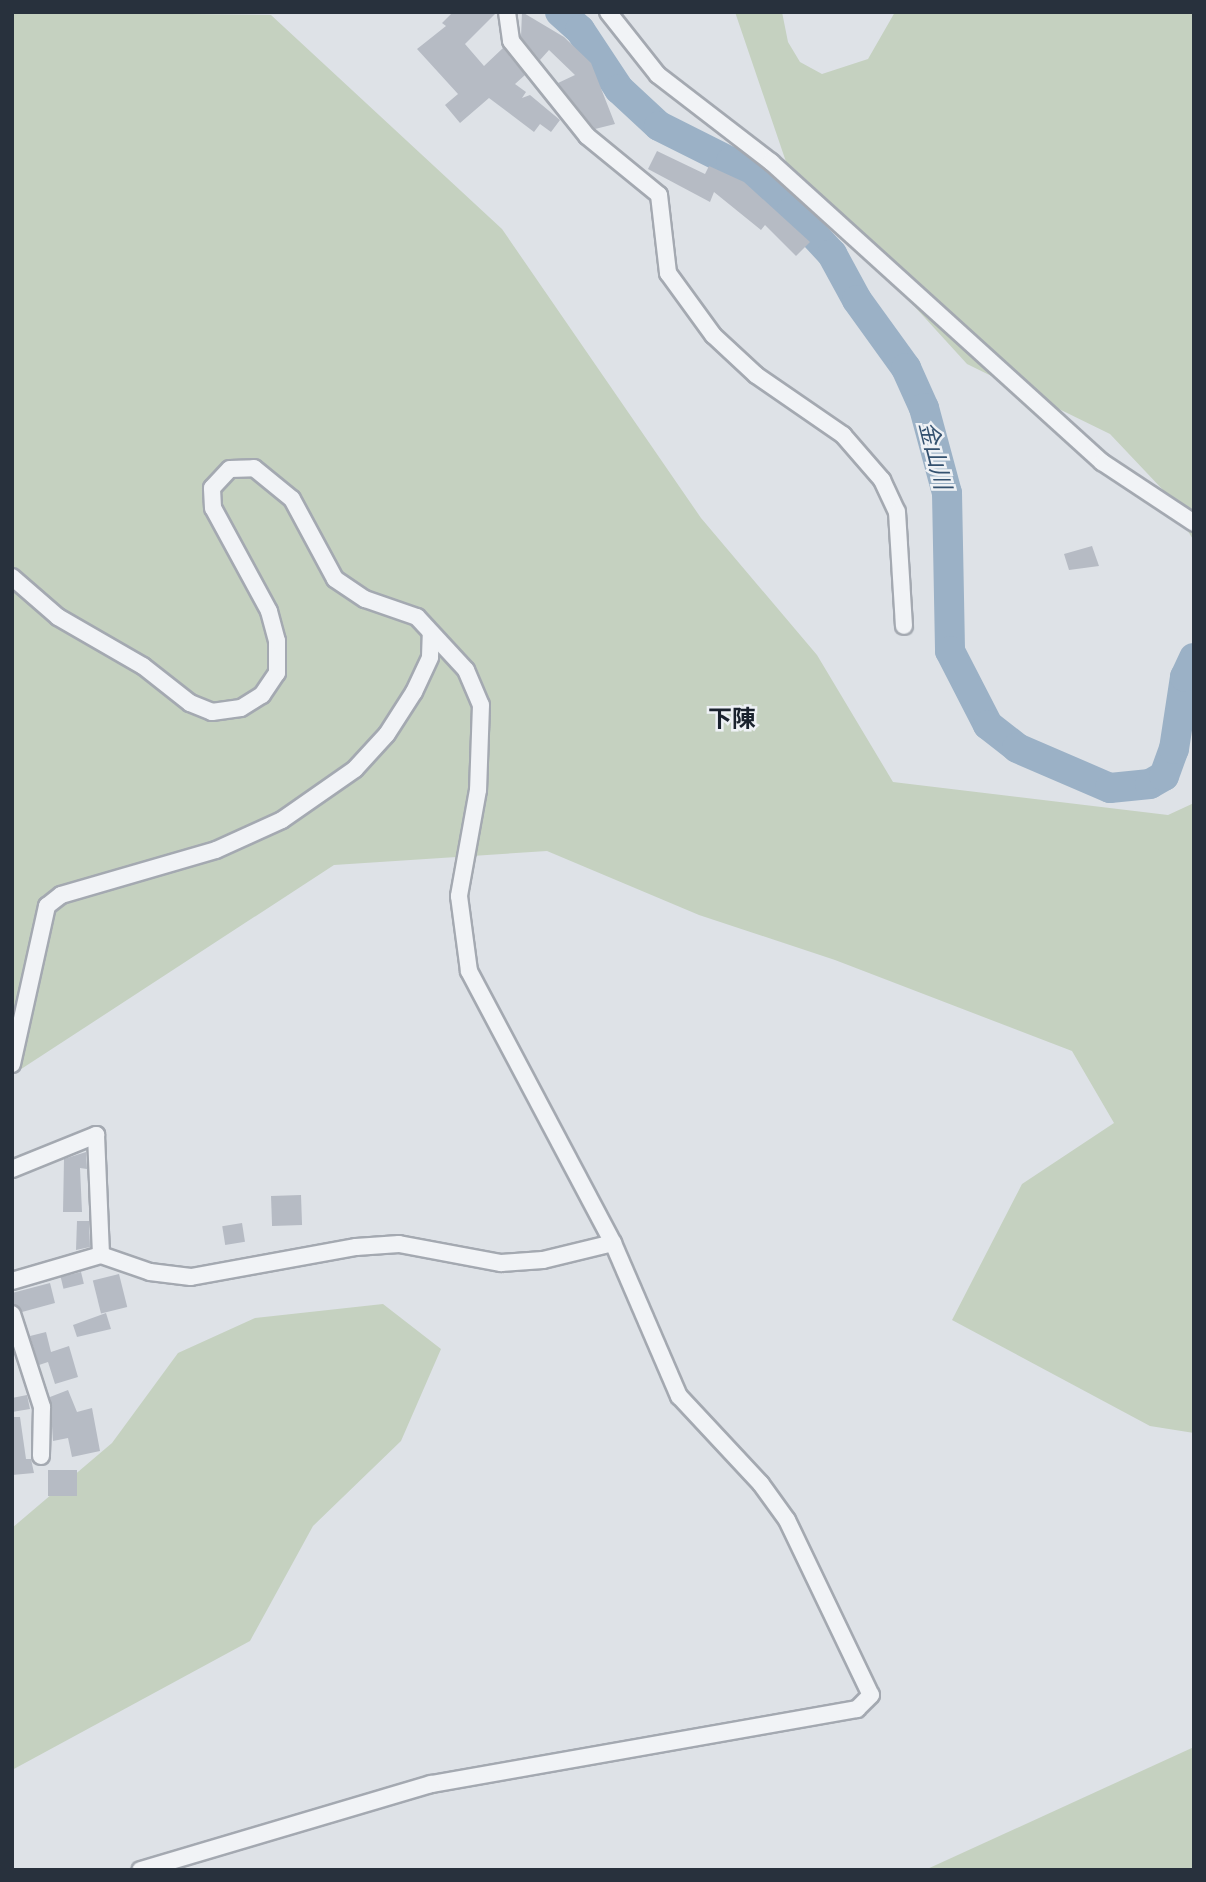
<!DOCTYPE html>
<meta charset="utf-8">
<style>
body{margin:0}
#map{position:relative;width:1206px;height:1882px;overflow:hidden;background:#dee2e7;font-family:"Open Sans","Noto Sans JP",sans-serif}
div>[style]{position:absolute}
.green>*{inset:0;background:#c5d1c0}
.river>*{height:30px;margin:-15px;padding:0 15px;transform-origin:15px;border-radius:15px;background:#9bb1c6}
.building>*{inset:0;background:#b6bbc4;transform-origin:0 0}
.roads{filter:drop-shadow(2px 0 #a4a9b1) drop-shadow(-2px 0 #a4a9b1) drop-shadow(0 2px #a4a9b1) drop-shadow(0 -2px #a4a9b1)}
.street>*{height:16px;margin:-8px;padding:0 8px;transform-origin:8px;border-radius:8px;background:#f1f3f6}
span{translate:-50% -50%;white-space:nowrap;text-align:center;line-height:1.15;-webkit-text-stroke:5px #eef1f5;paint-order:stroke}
.water-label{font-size:23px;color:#34516f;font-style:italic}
.quarter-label{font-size:24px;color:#1a222e;font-weight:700}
.frame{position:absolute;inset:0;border:14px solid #28313d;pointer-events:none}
</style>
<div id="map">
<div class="green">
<div style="clip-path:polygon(12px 12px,271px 15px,502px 229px,701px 518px,817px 655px,893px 782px,1168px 815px,1194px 803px,1194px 1433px,1150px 1426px,952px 1320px,1022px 1184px,1114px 1123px,1072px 1051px,835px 960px,699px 915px,547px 851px,334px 865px,12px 1075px)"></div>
<div style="clip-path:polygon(735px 12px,782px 12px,788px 42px,800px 62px,822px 74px,868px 59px,895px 12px,1194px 12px,1194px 541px,1163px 490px,1110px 434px,967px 364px,894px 284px,799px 200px)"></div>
<div style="clip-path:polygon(383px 1304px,441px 1349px,401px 1441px,313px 1526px,250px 1641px,12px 1770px,12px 1528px,112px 1443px,178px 1353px,255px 1318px)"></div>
<div style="clip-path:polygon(1194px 1747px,1194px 1870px,925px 1870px)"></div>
</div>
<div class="river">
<div style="left:560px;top:12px;width:27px;rotate:42deg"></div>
<div style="left:580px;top:30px;width:71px;rotate:56.5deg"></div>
<div style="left:619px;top:89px;width:54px;rotate:42.8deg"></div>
<div style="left:659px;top:126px;width:80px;rotate:26.6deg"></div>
<div style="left:731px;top:162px;width:78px;rotate:38.8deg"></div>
<div style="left:792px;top:211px;width:59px;rotate:47.1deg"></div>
<div style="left:832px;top:254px;width:52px;rotate:61.5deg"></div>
<div style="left:857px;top:300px;width:84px;rotate:54.2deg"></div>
<div style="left:906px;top:368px;width:44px;rotate:65.8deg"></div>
<div style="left:924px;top:408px;width:88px;rotate:74.9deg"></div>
<div style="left:947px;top:493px;width:158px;rotate:88.9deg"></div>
<div style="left:950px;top:651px;width:83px;rotate:62.8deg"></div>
<div style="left:988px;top:725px;width:37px;rotate:38deg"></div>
<div style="left:1017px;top:748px;width:101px;rotate:23.3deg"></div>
<div style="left:1110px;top:788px;width:40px;rotate:-5.7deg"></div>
<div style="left:1150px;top:784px;width:16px;rotate:-30deg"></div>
<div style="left:1164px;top:776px;width:29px;rotate:-70deg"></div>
<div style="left:1174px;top:749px;width:73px;rotate:-81.3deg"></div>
<div style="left:1185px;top:677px;width:21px;rotate:-65deg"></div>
</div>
<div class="building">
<div style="clip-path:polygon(453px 12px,497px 12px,465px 44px,484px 66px,503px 48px,525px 75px,515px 84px,526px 92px,522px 98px,530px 95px,560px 120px,551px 132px,540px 124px,534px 132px,489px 98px,460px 123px,445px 105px,458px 94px,417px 49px,446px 26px,442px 23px)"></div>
<div style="clip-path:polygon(522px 12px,564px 37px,591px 63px,615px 124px,595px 129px,558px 83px,575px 75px,549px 50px,540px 60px,521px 37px)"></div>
<div style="clip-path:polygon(657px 151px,705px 174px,709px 166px,744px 182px,810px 242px,796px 256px,765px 225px,761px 230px,714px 192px,710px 202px,648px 169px)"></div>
<div style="clip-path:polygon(1092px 546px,1099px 566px,1069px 570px,1064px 554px)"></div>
<div style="clip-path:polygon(86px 1152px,87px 1169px,80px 1168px,82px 1212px,63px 1212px,64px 1159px)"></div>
<div style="left:301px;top:1195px;width:30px;height:30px;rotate:88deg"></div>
<div style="clip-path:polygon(77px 1221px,89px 1221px,90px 1247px,76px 1250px)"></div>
<div style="left:242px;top:1223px;width:19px;height:20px;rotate:81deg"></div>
<div style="left:81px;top:1272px;width:12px;height:21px;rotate:76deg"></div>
<div style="left:119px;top:1274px;width:34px;height:27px;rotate:76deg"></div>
<div style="clip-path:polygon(50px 1283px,55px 1303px,22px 1312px,12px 1304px,12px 1293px)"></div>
<div style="clip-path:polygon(106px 1313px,111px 1329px,77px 1337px,73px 1325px)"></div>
<div style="clip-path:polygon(46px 1332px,51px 1352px,69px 1346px,78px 1377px,55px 1384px,48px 1362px,39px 1365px,30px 1336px)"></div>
<div style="clip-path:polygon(68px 1390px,77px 1412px,92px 1408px,100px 1451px,72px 1457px,68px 1438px,53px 1441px,50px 1397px)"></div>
<div style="clip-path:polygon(27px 1395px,30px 1409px,12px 1412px,12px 1398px)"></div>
<div style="clip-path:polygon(12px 1417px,20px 1417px,26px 1459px,31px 1459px,34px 1473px,12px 1475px)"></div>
<div style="left:48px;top:1470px;width:29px;height:26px"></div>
</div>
<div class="roads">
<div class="street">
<div style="left:507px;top:12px;width:29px;rotate:82deg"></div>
<div style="left:511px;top:41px;width:122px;rotate:51.3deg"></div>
<div style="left:587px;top:136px;width:93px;rotate:39.3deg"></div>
<div style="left:659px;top:195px;width:79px;rotate:83.4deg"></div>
<div style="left:668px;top:273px;width:77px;rotate:54deg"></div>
<div style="left:713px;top:335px;width:59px;rotate:42.9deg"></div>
<div style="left:756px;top:375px;width:106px;rotate:34.6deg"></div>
<div style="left:843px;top:435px;width:60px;rotate:49.1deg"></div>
<div style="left:882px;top:480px;width:35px;rotate:65deg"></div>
<div style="left:897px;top:512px;width:114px;rotate:86.5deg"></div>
<div style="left:608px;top:12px;width:80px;rotate:51.6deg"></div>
<div style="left:658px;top:75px;width:143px;rotate:37.6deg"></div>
<div style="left:771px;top:162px;width:447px;rotate:42.2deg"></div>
<div style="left:1102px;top:462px;width:110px;rotate:33.5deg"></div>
<div style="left:12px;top:577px;width:61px;rotate:41deg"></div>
<div style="left:58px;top:617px;width:98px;rotate:30deg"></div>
<div style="left:143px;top:666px;width:60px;rotate:38.2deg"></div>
<div style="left:190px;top:703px;width:24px;rotate:22deg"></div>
<div style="left:212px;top:712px;width:29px;rotate:-8deg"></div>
<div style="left:241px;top:708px;width:25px;rotate:-32deg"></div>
<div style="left:262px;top:695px;width:27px;rotate:-56deg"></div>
<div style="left:277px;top:673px;width:32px;rotate:-90deg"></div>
<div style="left:277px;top:641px;width:31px;rotate:-105deg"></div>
<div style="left:269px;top:611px;width:117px;rotate:-118.5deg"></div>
<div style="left:213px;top:508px;width:20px;rotate:-93deg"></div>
<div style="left:212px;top:488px;width:26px;rotate:-47deg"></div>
<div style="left:230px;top:469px;width:24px;rotate:-2deg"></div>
<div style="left:254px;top:468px;width:49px;rotate:39.2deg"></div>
<div style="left:292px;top:499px;width:91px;rotate:61.7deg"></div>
<div style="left:335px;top:579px;width:36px;rotate:34deg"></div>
<div style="left:365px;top:599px;width:55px;rotate:19.1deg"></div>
<div style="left:417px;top:617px;width:72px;rotate:47.2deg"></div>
<div style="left:466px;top:670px;width:38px;rotate:67deg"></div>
<div style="left:481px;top:705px;width:85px;rotate:92deg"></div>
<div style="left:478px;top:790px;width:108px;rotate:100.2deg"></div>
<div style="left:459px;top:896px;width:76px;rotate:82.4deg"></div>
<div style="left:469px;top:971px;width:308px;rotate:62.1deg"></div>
<div style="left:613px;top:1243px;width:167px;rotate:66.7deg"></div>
<div style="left:679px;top:1396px;width:120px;rotate:47deg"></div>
<div style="left:761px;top:1484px;width:44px;rotate:54.2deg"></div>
<div style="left:787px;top:1520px;width:194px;rotate:64.4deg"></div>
<div style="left:871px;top:1695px;width:20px;rotate:135deg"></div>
<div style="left:857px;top:1709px;width:433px;rotate:170deg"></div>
<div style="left:431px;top:1784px;width:303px;rotate:163.5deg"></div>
<div style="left:12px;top:1064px;width:162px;rotate:-77.5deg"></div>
<div style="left:47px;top:906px;width:18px;rotate:-38deg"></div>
<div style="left:61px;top:895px;width:161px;rotate:-16.2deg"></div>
<div style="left:216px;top:850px;width:72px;rotate:-24.4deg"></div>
<div style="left:282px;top:820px;width:89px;rotate:-34.9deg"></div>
<div style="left:355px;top:769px;width:47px;rotate:-47.6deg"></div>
<div style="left:387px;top:734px;width:50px;rotate:-57.3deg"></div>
<div style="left:414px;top:692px;width:38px;rotate:-65deg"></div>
<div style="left:430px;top:657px;width:23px;rotate:-88deg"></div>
<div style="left:12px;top:1169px;width:91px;rotate:-22deg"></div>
<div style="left:96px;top:1135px;width:120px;rotate:87.6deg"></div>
<div style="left:12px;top:1281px;width:93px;rotate:-16.3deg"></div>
<div style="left:101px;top:1255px;width:52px;rotate:19.1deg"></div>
<div style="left:150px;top:1272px;width:41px;rotate:7deg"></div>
<div style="left:191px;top:1277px;width:168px;rotate:-10.3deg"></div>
<div style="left:356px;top:1247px;width:43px;rotate:-4deg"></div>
<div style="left:399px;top:1244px;width:104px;rotate:10.6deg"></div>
<div style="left:501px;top:1263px;width:42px;rotate:-4.1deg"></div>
<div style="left:543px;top:1260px;width:72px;rotate:-13.7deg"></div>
<div style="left:12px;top:1314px;width:98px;rotate:72.1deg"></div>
<div style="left:42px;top:1407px;width:49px;rotate:91.2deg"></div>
</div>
</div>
<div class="water-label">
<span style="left:936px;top:455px;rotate:76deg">金山川</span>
</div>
<div class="quarter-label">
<span style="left:732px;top:718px">下陳</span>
</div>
<div class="frame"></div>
</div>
